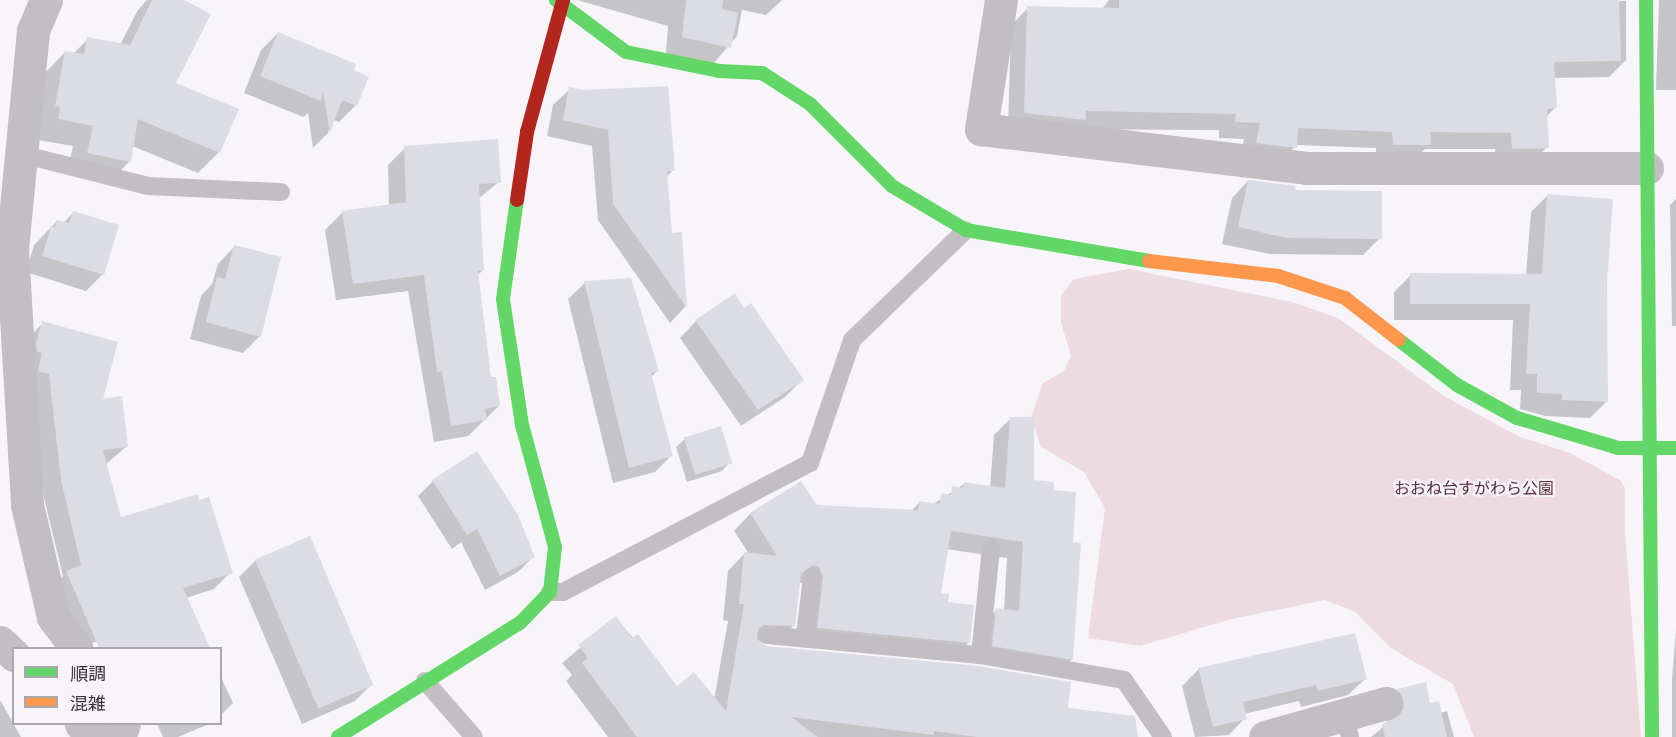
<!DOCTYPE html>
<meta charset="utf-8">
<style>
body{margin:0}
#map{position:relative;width:1676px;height:737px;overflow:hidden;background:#f7f5f9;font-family:"Varela Round","Noto Sans JP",sans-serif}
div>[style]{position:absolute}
.green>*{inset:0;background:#eddbe1}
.shadow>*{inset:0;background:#0003}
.building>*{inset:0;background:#dcdce4;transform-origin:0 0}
.lane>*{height:18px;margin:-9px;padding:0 9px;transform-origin:9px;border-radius:9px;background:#c2bec2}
.street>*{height:33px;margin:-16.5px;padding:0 16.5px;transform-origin:16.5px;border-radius:16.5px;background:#c2bec2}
.fast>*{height:14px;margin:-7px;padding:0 7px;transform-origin:7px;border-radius:7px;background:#63d668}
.slow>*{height:14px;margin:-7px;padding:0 7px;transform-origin:7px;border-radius:7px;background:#ff974d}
.jam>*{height:14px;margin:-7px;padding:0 7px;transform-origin:7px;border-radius:7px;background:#b3261e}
span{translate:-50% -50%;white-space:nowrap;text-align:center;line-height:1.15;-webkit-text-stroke:4.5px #f7f4fa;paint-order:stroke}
.park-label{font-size:16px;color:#5e2b3b}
.legend{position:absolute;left:12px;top:647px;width:210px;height:78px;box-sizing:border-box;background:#f7f4fa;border:2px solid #aba7af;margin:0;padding:8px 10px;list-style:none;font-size:18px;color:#38343f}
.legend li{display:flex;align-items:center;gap:12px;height:30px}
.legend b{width:30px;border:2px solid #aba7af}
</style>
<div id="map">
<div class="green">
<div style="clip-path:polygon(1129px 269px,1292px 302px,1338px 318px,1444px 396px,1520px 437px,1570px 453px,1620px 480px,1625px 488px,1625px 532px,1641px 737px,1474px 737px,1453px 684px,1392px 649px,1355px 612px,1325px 600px,1232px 619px,1140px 646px,1088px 638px,1105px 508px,1084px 472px,1041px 447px,1031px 417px,1043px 383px,1064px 371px,1071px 356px,1061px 322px,1061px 295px,1074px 279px)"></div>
</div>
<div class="shadow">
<div style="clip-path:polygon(147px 0,181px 0,174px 83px,219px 152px,198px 173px,132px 146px,130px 161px,109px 182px,67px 174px,73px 146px,38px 140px,45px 73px,65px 52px,73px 54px,88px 39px,120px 45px,138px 10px)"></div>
<div style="clip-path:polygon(577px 0,782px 0,766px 15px,742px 10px,737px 36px,713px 64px,666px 54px,668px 26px)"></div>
<div style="clip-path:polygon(1109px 0,1626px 1px,1626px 60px,1609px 77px,1553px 78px,1555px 108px,1546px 117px,1547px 147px,1530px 164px,1496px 165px,1495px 149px,1425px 149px,1412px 161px,1376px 161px,1376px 148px,1296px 145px,1279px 164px,1240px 159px,1244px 139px,1219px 138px,1219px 130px,1008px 129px,1011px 25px,1028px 8px,1102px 9px)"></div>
<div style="clip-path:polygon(1659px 0,1676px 0,1676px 90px,1656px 90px)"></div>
<div style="clip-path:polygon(278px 33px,352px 71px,356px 105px,339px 122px,333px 120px,328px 133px,313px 148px,308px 113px,303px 117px,244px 93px,261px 50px)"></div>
<div style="clip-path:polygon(570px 89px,673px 170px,666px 177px,671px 235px,680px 234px,685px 307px,670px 323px,598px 220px,592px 146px,547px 136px,553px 105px)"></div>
<div style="clip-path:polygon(405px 148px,499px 182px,478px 199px,482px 271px,477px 276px,490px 379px,499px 406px,468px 436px,434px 442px,408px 291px,336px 300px,325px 230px,342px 213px,389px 206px,388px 165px)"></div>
<div style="clip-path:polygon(1248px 181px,1294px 191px,1380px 238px,1363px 255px,1270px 254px,1222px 244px,1232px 198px)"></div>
<div style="clip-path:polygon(1548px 195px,1606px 284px,1606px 402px,1590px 418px,1545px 416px,1520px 409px,1521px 390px,1510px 390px,1513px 320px,1394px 320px,1394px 292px,1411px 275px,1526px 275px,1531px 212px)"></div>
<div style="clip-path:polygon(1676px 199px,1676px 326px,1672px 326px,1670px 205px)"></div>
<div style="clip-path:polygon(73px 213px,103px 274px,86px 291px,26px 272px,34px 245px,57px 221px,63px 223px)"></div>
<div style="clip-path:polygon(234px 247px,260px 336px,243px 353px,190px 339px,201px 296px,212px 284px,218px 264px)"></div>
<div style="clip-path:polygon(585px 283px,657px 371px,651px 377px,672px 455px,655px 472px,613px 483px,568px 299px)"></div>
<div style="clip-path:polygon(744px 310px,802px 380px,785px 397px,741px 426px,680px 338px,696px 321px)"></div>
<div style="clip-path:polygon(43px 323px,101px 400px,126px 447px,106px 464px,120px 519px,231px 572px,214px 589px,186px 598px,209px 648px,124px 648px,117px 634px,78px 648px,50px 589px,63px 576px,44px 498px,26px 340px)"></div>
<div style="clip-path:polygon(1011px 418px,1033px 482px,1052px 491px,1071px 544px,1072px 659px,1055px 676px,976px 662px,980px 626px,997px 610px,1004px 611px,1007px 558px,946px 549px,939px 594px,969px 642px,952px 659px,801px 645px,803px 584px,799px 582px,793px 626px,777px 642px,757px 641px,765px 648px,1066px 709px,1123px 737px,608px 737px,566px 681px,572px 675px,562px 663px,616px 618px,676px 688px,714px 700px,728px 621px,723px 620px,728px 571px,744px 554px,749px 554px,734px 531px,750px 514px,801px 483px,816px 506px,911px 511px,919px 503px,932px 505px,964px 484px,990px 487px,994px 435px)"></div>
<div style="clip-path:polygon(685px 439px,730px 462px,722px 471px,687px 482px,676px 447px)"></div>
<div style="clip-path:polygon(433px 481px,533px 557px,518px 572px,485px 590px,461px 542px,452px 549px,418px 496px)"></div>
<div style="clip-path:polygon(256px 560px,372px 684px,355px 701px,302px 724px,239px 577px)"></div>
<div style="clip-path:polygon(1676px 630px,1676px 737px,1672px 737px,1672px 679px)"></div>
<div style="clip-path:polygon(1199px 669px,1365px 679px,1348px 695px,1301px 707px,1299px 701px,1244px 714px,1245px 718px,1229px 735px,1195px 737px,1182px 686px)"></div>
<div style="clip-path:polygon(220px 675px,233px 703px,220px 716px)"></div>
<div style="clip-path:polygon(1398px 690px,1440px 713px,1447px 711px,1454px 737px,1371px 737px,1388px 723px,1382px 706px)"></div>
<div style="clip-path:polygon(0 700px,21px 737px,0 737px)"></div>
<div style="clip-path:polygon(157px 724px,209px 724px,178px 737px,163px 737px)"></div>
</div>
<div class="building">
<div style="clip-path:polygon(152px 0,184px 0,211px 14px,176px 83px,239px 109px,220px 153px,138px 119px,131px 162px,87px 153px,93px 126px,58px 119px,60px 107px,55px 106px,65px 51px,84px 54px,87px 37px,130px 45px)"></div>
<div style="clip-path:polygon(686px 0,723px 0,722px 9px,738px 13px,731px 48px,682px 37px)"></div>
<div style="clip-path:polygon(1119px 0,1619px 0,1621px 61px,1554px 62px,1557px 108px,1547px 109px,1549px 148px,1512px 149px,1511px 133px,1430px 132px,1431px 145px,1393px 145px,1392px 132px,1298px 128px,1297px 148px,1256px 143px,1260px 123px,1235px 122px,1236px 114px,1086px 111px,1086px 120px,1024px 113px,1027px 6px,1119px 8px)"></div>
<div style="clip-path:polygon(278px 32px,356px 64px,354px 70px,369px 77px,357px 106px,342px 100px,330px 133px,323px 92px,321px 101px,260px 76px)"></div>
<div style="clip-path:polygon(668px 86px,675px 171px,667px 171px,672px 233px,682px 232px,687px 308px,613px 204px,608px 130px,563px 120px,569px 87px,584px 90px)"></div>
<div style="clip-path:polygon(498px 139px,501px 183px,479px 184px,484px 271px,478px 271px,491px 377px,496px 377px,500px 406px,485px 409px,487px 420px,451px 426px,442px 371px,437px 372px,424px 275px,353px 284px,342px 211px,406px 202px,404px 146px)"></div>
<div style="clip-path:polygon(1248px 180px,1296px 186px,1295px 190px,1382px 191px,1382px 239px,1287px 238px,1238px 227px)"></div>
<div style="clip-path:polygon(1547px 194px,1613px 199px,1607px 284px,1608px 402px,1562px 400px,1562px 394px,1537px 393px,1537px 374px,1526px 374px,1530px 304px,1410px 304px,1410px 273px,1542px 274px)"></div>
<div style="clip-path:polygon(73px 211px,119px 225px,104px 275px,42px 256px,51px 226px,55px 227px,57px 220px,69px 223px)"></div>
<div style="clip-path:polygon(234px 245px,281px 257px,261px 337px,206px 322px,217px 277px,225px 279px)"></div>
<div style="clip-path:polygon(631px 278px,659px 371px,651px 373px,673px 456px,629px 468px,584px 281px)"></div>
<div style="clip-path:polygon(735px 293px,744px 308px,751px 303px,804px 380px,758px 410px,695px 320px)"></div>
<div style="clip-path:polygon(42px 321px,118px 342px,103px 399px,122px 396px,128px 447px,103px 450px,121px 517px,198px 494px,199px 500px,209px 497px,233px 573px,183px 588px,210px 648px,99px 648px,66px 571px,81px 565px,61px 480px,49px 374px,38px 371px,42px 353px,37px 352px,36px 344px)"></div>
<div style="clip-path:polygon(1010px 417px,1034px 417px,1034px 480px,1054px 482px,1054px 490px,1076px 492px,1073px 542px,1081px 543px,1073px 660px,992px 646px,996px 608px,1019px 611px,1023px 542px,951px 531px,941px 593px,949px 594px,948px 602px,974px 605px,970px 643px,817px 628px,823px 577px,819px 567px,813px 565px,801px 574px,795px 626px,763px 625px,758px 629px,757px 639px,766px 646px,979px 666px,1071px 682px,1068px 708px,1135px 716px,1138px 737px,977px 737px,934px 731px,934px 735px,791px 717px,818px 737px,637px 737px,582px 663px,588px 658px,578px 645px,616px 616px,632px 638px,638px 634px,677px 686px,694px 672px,726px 711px,744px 604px,739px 604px,744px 552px,777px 556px,750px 513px,801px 481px,817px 505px,918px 510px,919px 501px,940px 504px,941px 493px,951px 495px,952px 486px,963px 488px,964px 482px,1005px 488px)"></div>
<div style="left:721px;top:426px;width:39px;height:39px;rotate:73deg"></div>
<div style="clip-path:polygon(477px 451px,518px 515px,535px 557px,500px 576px,477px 529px,467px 535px,432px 480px)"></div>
<div style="left:310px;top:536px;width:162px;height:60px;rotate:67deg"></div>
<div style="clip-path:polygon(1355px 633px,1367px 679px,1318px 691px,1316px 685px,1243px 702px,1247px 719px,1213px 727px,1198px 668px)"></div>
<div style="clip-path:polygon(1426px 682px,1430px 703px,1439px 701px,1447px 737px,1385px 737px,1382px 724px,1399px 716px,1404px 707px,1397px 689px)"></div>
</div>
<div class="lane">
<div style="left:21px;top:154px;width:131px;rotate:14.1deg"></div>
<div style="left:148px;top:186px;width:133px;rotate:2.6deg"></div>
<div style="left:550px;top:592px;width:13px"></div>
<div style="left:563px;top:592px;width:279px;rotate:-27.6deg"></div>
<div style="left:810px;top:463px;width:130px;rotate:-71.1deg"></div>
<div style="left:852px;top:340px;width:158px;rotate:-44deg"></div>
<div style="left:767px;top:635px;width:214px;rotate:5.4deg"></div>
<div style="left:980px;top:655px;width:146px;rotate:9.8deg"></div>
<div style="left:1124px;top:680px;width:69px;rotate:55.6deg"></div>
<div style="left:805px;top:636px;width:60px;rotate:-83.3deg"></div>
<div style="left:980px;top:655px;width:108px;rotate:-84.1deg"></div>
<div style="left:425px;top:681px;width:74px;rotate:48.8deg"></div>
<div style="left:1345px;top:714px;width:24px;rotate:78deg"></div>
</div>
<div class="street">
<div style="left:46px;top:0;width:34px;rotate:113deg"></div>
<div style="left:33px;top:31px;width:220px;rotate:95.5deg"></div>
<div style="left:12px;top:250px;width:255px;rotate:86.6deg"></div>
<div style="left:27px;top:505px;width:115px;rotate:76.9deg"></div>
<div style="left:53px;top:617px;width:39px;rotate:53deg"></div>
<div style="left:1001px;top:0;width:131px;rotate:98.8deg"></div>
<div style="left:981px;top:129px;width:328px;rotate:6.8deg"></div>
<div style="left:1307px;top:168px;width:340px"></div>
<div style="left:0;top:642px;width:19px;rotate:43deg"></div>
<div style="left:81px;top:724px;width:18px;rotate:45deg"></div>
<div style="left:119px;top:737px;width:14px;rotate:-69deg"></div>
<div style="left:1265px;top:737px;width:126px;rotate:-15.7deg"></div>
</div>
<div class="fast">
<div style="left:556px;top:0;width:87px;rotate:36.6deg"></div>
<div style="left:626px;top:52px;width:95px;rotate:11.5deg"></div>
<div style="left:719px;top:71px;width:43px;rotate:2.7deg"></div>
<div style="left:762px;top:73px;width:57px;rotate:32.9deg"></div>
<div style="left:810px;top:104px;width:116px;rotate:45deg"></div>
<div style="left:892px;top:186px;width:86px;rotate:30.7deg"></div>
<div style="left:966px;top:230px;width:186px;rotate:9.6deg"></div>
<div style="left:1646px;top:0;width:737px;rotate:89.53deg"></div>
<div style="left:1399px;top:340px;width:73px;rotate:37.8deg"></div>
<div style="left:1457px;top:385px;width:68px;rotate:28.8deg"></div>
<div style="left:1517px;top:418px;width:105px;rotate:16.5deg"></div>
<div style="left:1618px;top:448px;width:58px"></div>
<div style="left:338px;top:737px;width:215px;rotate:-32.1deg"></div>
<div style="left:520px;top:623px;width:43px;rotate:-45.9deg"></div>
<div style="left:550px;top:592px;width:45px;rotate:-83.7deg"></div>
<div style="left:555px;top:547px;width:126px;rotate:-105.1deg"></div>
<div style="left:522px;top:425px;width:127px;rotate:-98.6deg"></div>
<div style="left:503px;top:299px;width:100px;rotate:-82deg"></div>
</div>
<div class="slow">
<div style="left:1149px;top:261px;width:130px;rotate:6.6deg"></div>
<div style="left:1278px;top:276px;width:71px;rotate:18.2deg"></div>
<div style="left:1345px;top:298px;width:68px;rotate:37.9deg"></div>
</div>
<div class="jam">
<div style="left:517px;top:200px;width:69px;rotate:-81.6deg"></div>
<div style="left:527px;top:132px;width:137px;rotate:-74.7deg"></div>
</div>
<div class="park-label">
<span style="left:1474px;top:489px">おおね台すがわら公園</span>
</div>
<ul class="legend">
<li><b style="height:8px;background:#63d668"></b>順調</li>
<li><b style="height:8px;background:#ff974d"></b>混雑</li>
</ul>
</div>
